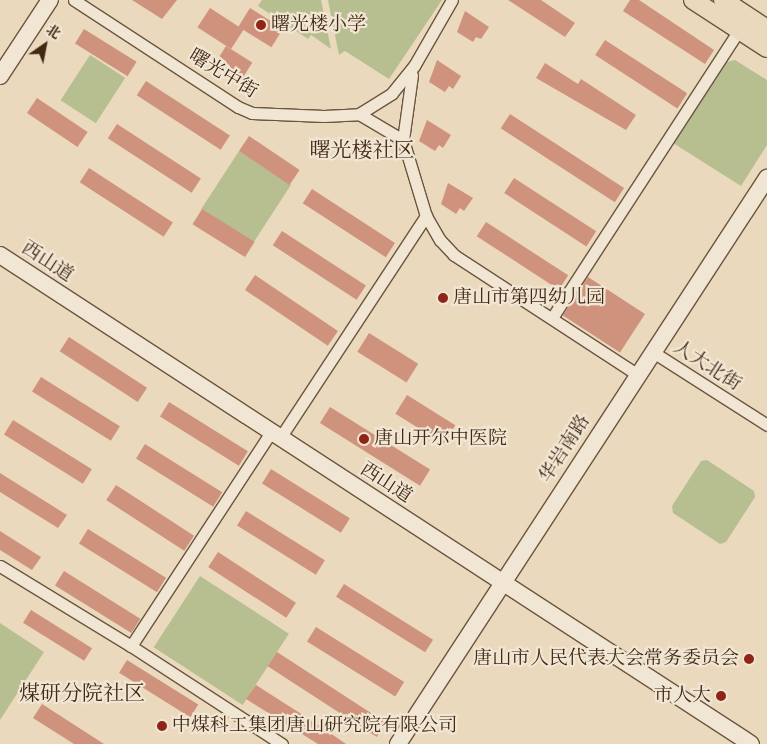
<!DOCTYPE html>
<meta charset="utf-8">
<style>
body{margin:0}
#map{position:relative;width:767px;height:744px;overflow:hidden;background:#ead9bd;font-family:"IM FELL French Canon","Noto Serif SC",serif}
div>[style]{position:absolute}
.green>*{inset:0;background:#b7bf91;transform-origin:0 0}
.building>*{inset:0;background:#cf937d;transform-origin:0 0}
.roads{filter:drop-shadow(1px 0 #6c553e) drop-shadow(-1px 0 #6c553e) drop-shadow(0 1px #6c553e) drop-shadow(0 -1px #6c553e)}
.street>*{height:11px;margin:-5.5px;padding:0 5.5px;transform-origin:5.5px;border-radius:5.5px;background:#f1e6d4}
.secondary>*{height:16px;margin:-8px;padding:0 8px;transform-origin:8px;border-radius:8px;background:#f1e6d4}
.primary>*{height:18px;margin:-9px;padding:0 9px;transform-origin:9px;border-radius:9px;background:#ead9bd}
.dots>*{width:14px;height:14px;translate:-50% -50%;box-sizing:border-box;border:2px solid #f1e6d4;border-radius:50%}
span{translate:-50% -50%;white-space:nowrap;text-align:center;line-height:1.15;-webkit-text-stroke:4.5px #f1e6d4;paint-order:stroke}
.poi-label{font-size:19px;color:#422914}
.left{translate:0 -50%;text-align:left}
.right{translate:-100% -50%;text-align:right}
.street-label{font-size:19px;color:#422914}
.quarter-label{font-size:21px;color:#422914}
.north{position:absolute;left:20px;top:20px;width:50px;height:50px;-webkit-text-stroke:4px #f1e6d4;paint-order:stroke;rotate:33deg;font-size:14px;font-weight:700;line-height:20px;text-align:center;color:#422914}
.north::after{content:'';display:block;margin:auto;width:18px;height:22px;background:#422914;clip-path:polygon(50% 0,100% 100%,50% 72%,0 100%)}
</style>
<div id="map">
<div class="green">
<div style="clip-path:polygon(262px 0,321px 0,331px 49px,311px 35px,308px 39px,258px 6px)"></div>
<div style="clip-path:polygon(328px 0,442px 0,389px 79px,345px 51px,339px 55px)"></div>
<div style="left:90px;top:55px;width:42px;height:54px;rotate:33deg"></div>
<div style="clip-path:polygon(735px 60px,767px 80px,767px 145px,741px 186px,673px 143px,727px 62px)"></div>
<div style="left:239px;top:151px;width:62px;height:69px;rotate:33deg"></div>
<div style="clip-path:polygon(707px 460px,754px 491px,755px 497px,726px 542px,720px 544px,673px 513px,672px 506px,701px 461px)"></div>
<div style="left:200px;top:576px;width:106px;height:85px;rotate:33deg"></div>
<div style="clip-path:polygon(0 623px,44px 652px,0 720px)"></div>
</div>
<div class="building">
<div style="clip-path:polygon(132px 0,177px 0,162px 19px)"></div>
<div style="clip-path:polygon(508px 0,541px 0,575px 23px,565px 37px)"></div>
<div style="clip-path:polygon(630px 0,639px 0,714px 50px,705px 64px,623px 11px)"></div>
<div style="left:210px;top:8px;width:40px;height:23px;rotate:33deg"></div>
<div style="left:250px;top:8px;width:39px;height:22px;rotate:32deg"></div>
<div style="clip-path:polygon(465px 11px,489px 27px,481px 39px,476px 37px,473px 42px,457px 32px)"></div>
<div style="left:84px;top:29px;width:62px;height:17px;rotate:32deg"></div>
<div style="left:605px;top:40px;width:98px;height:18px;rotate:33deg"></div>
<div style="left:226px;top:46px;width:31px;height:18px;rotate:32deg"></div>
<div style="clip-path:polygon(437px 60px,461px 76px,453px 89px,449px 86px,445px 92px,429px 82px)"></div>
<div style="clip-path:polygon(545px 63px,578px 84px,581px 79px,636px 115px,626px 130px,536px 78px)"></div>
<div style="left:146px;top:81px;width:100px;height:17px;rotate:33deg"></div>
<div style="left:37px;top:98px;width:61px;height:18px;rotate:34deg"></div>
<div style="left:510px;top:114px;width:136px;height:17px;rotate:33deg"></div>
<div style="clip-path:polygon(427px 120px,451px 135px,443px 148px,439px 145px,435px 151px,419px 141px)"></div>
<div style="left:117px;top:124px;width:100px;height:17px;rotate:33deg"></div>
<div style="left:249px;top:136px;width:61px;height:18px;rotate:34deg"></div>
<div style="left:89px;top:168px;width:100px;height:17px;rotate:33deg"></div>
<div style="left:514px;top:178px;width:98px;height:18px;rotate:33deg"></div>
<div style="clip-path:polygon(448px 183px,473px 198px,464px 211px,460px 208px,456px 214px,441px 204px)"></div>
<div style="left:312px;top:189px;width:99px;height:17px;rotate:33deg"></div>
<div style="left:202px;top:209px;width:62px;height:18px;rotate:32deg"></div>
<div style="left:486px;top:222px;width:98px;height:17px;rotate:33deg"></div>
<div style="left:282px;top:231px;width:100px;height:17px;rotate:33deg"></div>
<div style="left:255px;top:275px;width:100px;height:18px;rotate:34deg"></div>
<div style="left:588px;top:277px;width:68px;height:46px;rotate:33deg"></div>
<div style="left:369px;top:333px;width:58px;height:22px;rotate:32deg"></div>
<div style="left:69px;top:337px;width:93px;height:17px;rotate:33deg"></div>
<div style="left:41px;top:377px;width:93px;height:17px;rotate:32deg"></div>
<div style="left:407px;top:395px;width:57px;height:22px;rotate:32deg"></div>
<div style="left:169px;top:402px;width:93px;height:17px;rotate:32deg"></div>
<div style="left:330px;top:407px;width:118px;height:19px;rotate:32deg"></div>
<div style="left:13px;top:420px;width:93px;height:17px;rotate:32deg"></div>
<div style="left:145px;top:444px;width:91px;height:17px;rotate:32deg"></div>
<div style="left:271px;top:469px;width:93px;height:17px;rotate:32deg"></div>
<div style="clip-path:polygon(0 473px,67px 515px,58px 528px,0 492px)"></div>
<div style="left:116px;top:485px;width:93px;height:18px;rotate:33deg"></div>
<div style="left:246px;top:511px;width:93px;height:17px;rotate:32deg"></div>
<div style="left:88px;top:529px;width:92px;height:17px;rotate:32deg"></div>
<div style="clip-path:polygon(0 531px,41px 557px,32px 570px,0 550px)"></div>
<div style="left:218px;top:552px;width:93px;height:18px;rotate:33deg"></div>
<div style="left:64px;top:571px;width:90px;height:17px;rotate:32deg"></div>
<div style="left:344px;top:584px;width:105px;height:15px;rotate:32deg"></div>
<div style="left:31px;top:610px;width:72px;height:15px;rotate:32deg"></div>
<div style="left:316px;top:627px;width:104px;height:17px;rotate:32deg"></div>
<div style="left:277px;top:652px;width:130px;height:17px;rotate:33deg"></div>
<div style="left:127px;top:660px;width:84px;height:15px;rotate:32deg"></div>
<div style="clip-path:polygon(256px 685px,317px 724px,346px 744px,318px 744px,246px 699px)"></div>
<div style="clip-path:polygon(42px 704px,104px 744px,74px 744px,33px 718px)"></div>
</div>
<div class="roads">
<div class="street">
<div style="left:74px;top:0;width:196px;rotate:33.1deg"></div>
<div style="left:238px;top:107px;width:15px;rotate:23deg"></div>
<div style="left:252px;top:113px;width:72px;rotate:2.4deg"></div>
<div style="left:324px;top:116px;width:35px;rotate:-3deg"></div>
<div style="left:359px;top:114px;width:39px;rotate:-32deg"></div>
<div style="left:392px;top:93px;width:35px;rotate:-51deg"></div>
<div style="left:414px;top:66px;width:76px;rotate:-60.1deg"></div>
<div style="left:412px;top:75px;width:66px;rotate:97.9deg"></div>
<div style="left:403px;top:140px;width:79px;rotate:73.2deg"></div>
<div style="left:426px;top:216px;width:28px;rotate:60deg"></div>
<div style="left:440px;top:240px;width:21px;rotate:47deg"></div>
<div style="left:454px;top:255px;width:220px;rotate:33.1deg"></div>
<div style="left:359px;top:114px;width:51px;rotate:30.6deg"></div>
<div style="left:552px;top:318px;width:343px;rotate:-57deg"></div>
<div style="left:653px;top:352px;width:135px;rotate:32.6deg"></div>
<div style="left:271px;top:432px;width:256px;rotate:123.2deg"></div>
<div style="left:131px;top:646px;width:180px;rotate:33deg"></div>
<div style="left:280px;top:438px;width:266px;rotate:-56.7deg"></div>
<div style="left:0;top:566px;width:153px;rotate:31.4deg"></div>
</div>
<div class="secondary">
<div style="left:0;top:76px;width:91px;rotate:-56.7deg"></div>
<div style="left:0;top:255px;width:896px;rotate:33.07deg"></div>
<div style="left:398px;top:744px;width:676px;rotate:-56.9deg"></div>
</div>
<div class="primary">
<div style="left:693px;top:0;width:88px;rotate:33deg"></div>
<div style="left:723px;top:0;width:53px;rotate:33.4deg"></div>
</div>
</div>
<div class="dots">
<div style="left:261px;top:25px;background:#8f2418"></div>
<div style="left:443px;top:298px;background:#8f2418"></div>
<div style="left:364px;top:439px;background:#8f2418"></div>
<div style="left:749px;top:659px;background:#8f2418"></div>
<div style="left:721px;top:696px;background:#8f2418"></div>
<div style="left:162px;top:726px;background:#8f2418"></div>
</div>
<div class="poi-label">
<span class="left" style="left:271px;top:25px">曙光楼小学</span>
<span class="left" style="left:453px;top:298px">唐山市第四幼儿园</span>
<span class="left" style="left:374px;top:439px">唐山开尔中医院</span>
<span class="right" style="left:739px;top:659px">唐山市人民代表大会常务委员会</span>
<span class="right" style="left:711px;top:696px">市人大</span>
<span class="left" style="left:172px;top:726px">中煤科工集团唐山研究院有限公司</span>
</div>
<div class="street-label">
<span style="left:223px;top:74px;rotate:31deg">曙光中街</span>
<span style="left:47px;top:262px;rotate:33deg">西山道</span>
<span style="left:707px;top:366px;rotate:33deg">人大北街</span>
<span style="left:565px;top:449px;rotate:-57deg">华岩南路</span>
<span style="left:386px;top:483px;rotate:33deg">西山道</span>
</div>
<div class="quarter-label">
<span style="left:362px;top:150px">曙光楼社区</span>
<span style="left:82px;top:693px">煤研分院社区</span>
</div>
<div class="north">北</div>
</div>
